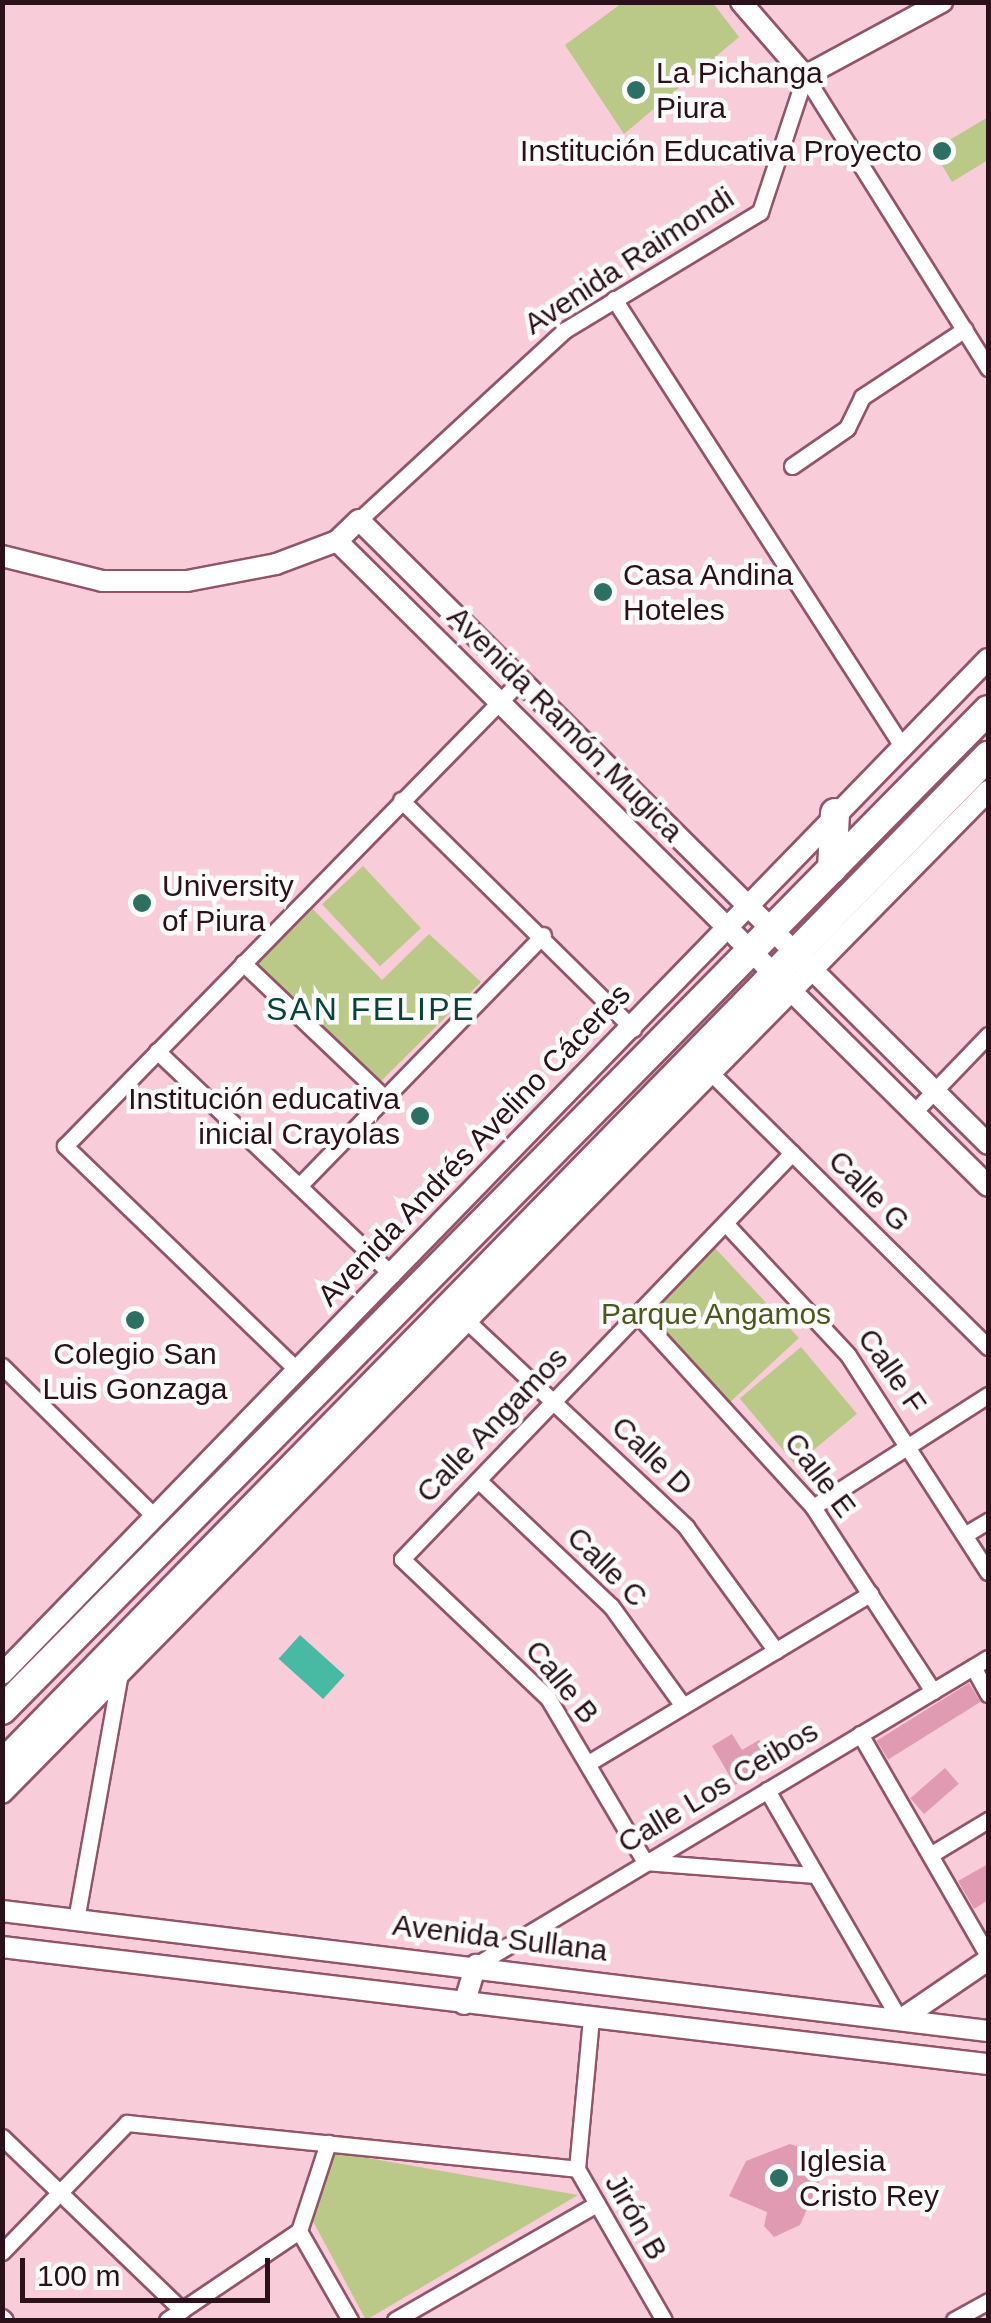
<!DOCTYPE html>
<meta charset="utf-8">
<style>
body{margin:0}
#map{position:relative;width:991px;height:2323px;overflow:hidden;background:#f9ccda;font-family:Helvetica,sans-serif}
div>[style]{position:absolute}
.green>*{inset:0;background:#bac888;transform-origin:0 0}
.water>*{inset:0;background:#48baa4;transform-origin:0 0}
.building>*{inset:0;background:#e09ab1;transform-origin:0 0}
.roads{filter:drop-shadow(2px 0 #93546a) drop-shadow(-2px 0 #93546a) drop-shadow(0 2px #93546a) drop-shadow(0 -2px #93546a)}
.street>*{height:15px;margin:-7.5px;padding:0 7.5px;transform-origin:7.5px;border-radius:7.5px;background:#fff}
.secondary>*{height:20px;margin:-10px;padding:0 10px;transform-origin:10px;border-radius:10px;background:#fff}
.highway>*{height:28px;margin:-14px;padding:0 14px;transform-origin:14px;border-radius:14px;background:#fff}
.dots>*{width:28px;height:28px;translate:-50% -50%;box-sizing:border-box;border:5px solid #fbfbfb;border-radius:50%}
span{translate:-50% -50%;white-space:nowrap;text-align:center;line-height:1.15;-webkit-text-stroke:9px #fbfbfb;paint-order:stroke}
.poi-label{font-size:30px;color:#2a111a}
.left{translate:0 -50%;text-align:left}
.right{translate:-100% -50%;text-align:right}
.street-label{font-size:30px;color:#2a111a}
.park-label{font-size:30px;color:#4c571c}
.neighbourhood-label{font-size:32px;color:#064339;letter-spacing:2.5px}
.frame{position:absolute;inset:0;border:5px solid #2a111a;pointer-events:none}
.scale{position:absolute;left:20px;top:2258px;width:250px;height:45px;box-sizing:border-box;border:5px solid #2a111a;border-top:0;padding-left:12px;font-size:30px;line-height:35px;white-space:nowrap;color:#2a111a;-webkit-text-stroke:8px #fbfbfb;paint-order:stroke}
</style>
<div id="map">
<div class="green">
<div style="clip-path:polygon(622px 3px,713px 3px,739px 37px,624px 134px,565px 45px)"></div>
<div style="clip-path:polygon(988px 117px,988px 160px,952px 182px,933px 150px)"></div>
<div style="left:363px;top:866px;width:85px;height:56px;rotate:47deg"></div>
<div style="clip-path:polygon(303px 899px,382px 980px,429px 934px,481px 982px,379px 1083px,248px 958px)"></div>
<div style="left:715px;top:1248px;width:123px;height:95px;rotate:47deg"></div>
<div style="left:801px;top:1347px;width:87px;height:80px;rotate:50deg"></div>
<div style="clip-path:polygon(328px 2151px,578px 2195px,366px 2320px,309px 2214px)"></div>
</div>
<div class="water">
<div style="left:300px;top:1635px;width:60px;height:32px;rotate:42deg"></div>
</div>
<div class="building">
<div style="left:969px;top:1683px;width:22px;height:109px;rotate:58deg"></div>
<div style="clip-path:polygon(732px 1734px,742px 1750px,759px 1740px,778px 1760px,735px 1785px,712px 1746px)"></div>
<div style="left:945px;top:1768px;width:21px;height:46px;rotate:49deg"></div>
<div style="clip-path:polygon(988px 1864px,988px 1900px,974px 1909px,958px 1881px)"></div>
<div style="clip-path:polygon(790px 2144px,830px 2157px,800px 2225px,774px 2237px,764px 2226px,767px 2212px,729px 2196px,746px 2161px)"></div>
</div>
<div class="roads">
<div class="street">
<div style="left:614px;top:299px;width:532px;rotate:57.21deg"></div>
<div style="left:792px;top:466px;width:67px;rotate:-34.6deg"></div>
<div style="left:847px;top:428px;width:34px;rotate:-64deg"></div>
<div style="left:862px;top:397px;width:123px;rotate:-33.4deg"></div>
<div style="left:359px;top:520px;width:280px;rotate:-42.7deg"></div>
<div style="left:565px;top:330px;width:228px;rotate:-31.2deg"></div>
<div style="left:760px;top:212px;width:143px;rotate:-71.7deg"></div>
<div style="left:805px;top:76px;width:345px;rotate:57.9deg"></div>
<div style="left:401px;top:800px;width:326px;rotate:44.6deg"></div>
<div style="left:243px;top:963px;width:196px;rotate:43.6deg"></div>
<div style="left:157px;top:1051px;width:325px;rotate:43.6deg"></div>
<div style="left:712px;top:1074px;width:388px;rotate:44.7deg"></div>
<div style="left:914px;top:1112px;width:107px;rotate:-46.1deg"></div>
<div style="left:792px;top:1153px;width:563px;rotate:133.85deg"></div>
<div style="left:402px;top:1559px;width:202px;rotate:43.6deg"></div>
<div style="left:548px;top:1698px;width:191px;rotate:59.4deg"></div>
<div style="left:645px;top:1862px;width:170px;rotate:4.4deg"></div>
<div style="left:299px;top:1186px;width:350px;rotate:-45.8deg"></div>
<div style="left:725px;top:1223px;width:180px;rotate:47deg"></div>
<div style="left:848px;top:1355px;width:258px;rotate:57.2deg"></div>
<div style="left:637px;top:1314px;width:261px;rotate:47.6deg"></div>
<div style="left:813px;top:1507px;width:220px;rotate:56.9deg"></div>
<div style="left:467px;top:1321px;width:301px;rotate:43.2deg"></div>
<div style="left:686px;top:1527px;width:153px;rotate:54deg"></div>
<div style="left:2px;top:1366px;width:215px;rotate:44.6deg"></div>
<div style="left:298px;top:1371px;width:324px;rotate:-136deg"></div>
<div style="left:65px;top:1146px;width:651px;rotate:-45.62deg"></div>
<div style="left:478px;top:1480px;width:183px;rotate:43.5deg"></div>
<div style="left:611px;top:1606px;width:123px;rotate:54.2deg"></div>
<div style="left:813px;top:1507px;width:208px;rotate:-32.6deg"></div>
<div style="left:966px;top:1534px;width:26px;rotate:-31deg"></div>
<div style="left:973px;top:1667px;width:31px;rotate:61deg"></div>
<div style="left:860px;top:1734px;width:256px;rotate:60deg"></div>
<div style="left:590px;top:1762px;width:327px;rotate:-31deg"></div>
<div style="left:767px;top:1790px;width:266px;rotate:60deg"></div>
<div style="left:930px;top:1855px;width:68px;rotate:-31.1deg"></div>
<div style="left:76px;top:1920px;width:245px;rotate:-79.9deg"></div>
<div style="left:476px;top:1965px;width:597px;rotate:-30.95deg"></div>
<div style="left:591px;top:2018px;width:152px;rotate:95.3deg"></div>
<div style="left:577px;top:2169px;width:174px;rotate:60.1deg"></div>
<div style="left:2px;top:2137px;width:250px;rotate:43.9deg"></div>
<div style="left:299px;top:2231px;width:103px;rotate:60.2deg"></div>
<div style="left:299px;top:2231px;width:93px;rotate:-71.8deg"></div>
<div style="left:2px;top:2252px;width:180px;rotate:-45.9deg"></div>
<div style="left:127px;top:2123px;width:452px;rotate:5.8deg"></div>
<div style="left:2px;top:2317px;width:4px;rotate:45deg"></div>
<div style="left:167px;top:2320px;width:159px;rotate:-34deg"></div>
<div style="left:395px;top:2320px;width:233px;rotate:-29.9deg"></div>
<div style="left:954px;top:2320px;width:39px;rotate:-29deg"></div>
</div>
<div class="secondary">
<div style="left:741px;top:2px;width:98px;rotate:49.1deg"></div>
<div style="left:805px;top:76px;width:156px;rotate:-28.4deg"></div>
<div style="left:337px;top:541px;width:916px;rotate:44.73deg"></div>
<div style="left:2px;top:556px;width:103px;rotate:14deg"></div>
<div style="left:102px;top:581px;width:85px"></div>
<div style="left:187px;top:581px;width:91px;rotate:-10.8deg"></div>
<div style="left:276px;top:564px;width:65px;rotate:-20.7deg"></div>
<div style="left:337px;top:541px;width:30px;rotate:-44deg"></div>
<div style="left:359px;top:520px;width:886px;rotate:44.77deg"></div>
<div style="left:2px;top:1674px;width:1415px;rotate:-45.83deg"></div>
<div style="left:2px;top:1793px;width:1406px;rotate:-45.46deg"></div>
<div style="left:2px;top:1911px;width:993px;rotate:6.94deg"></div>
<div style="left:2px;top:1947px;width:993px;rotate:6.77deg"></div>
<div style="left:464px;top:2004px;width:41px;rotate:-72.9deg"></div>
<div style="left:900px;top:2020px;width:107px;rotate:-34.3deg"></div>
</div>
<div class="highway">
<div style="left:832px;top:869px;width:56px;rotate:-86.9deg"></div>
<div style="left:2px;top:1710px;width:1404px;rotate:-45.4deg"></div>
<div style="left:2px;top:1765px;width:1411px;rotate:-45.66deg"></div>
</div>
</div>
<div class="dots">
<div style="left:636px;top:90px;background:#2c7063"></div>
<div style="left:942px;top:151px;background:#2c7063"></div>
<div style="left:603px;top:592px;background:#2c7063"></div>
<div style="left:142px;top:903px;background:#2c7063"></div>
<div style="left:420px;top:1116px;background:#2c7063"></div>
<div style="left:135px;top:1320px;background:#2c7063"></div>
<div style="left:779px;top:2178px;background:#2c7063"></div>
</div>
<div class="poi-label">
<span class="left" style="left:656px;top:90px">La Pichanga<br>Piura</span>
<span class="right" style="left:922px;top:151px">Institución Educativa Proyecto</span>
<span class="left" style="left:623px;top:592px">Casa Andina<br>Hoteles</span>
<span class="left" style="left:162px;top:903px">University<br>of Piura</span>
<span class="right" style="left:400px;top:1116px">Institución educativa<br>inicial Crayolas</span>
<span style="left:135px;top:1371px">Colegio San<br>Luis Gonzaga</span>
<span class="left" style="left:799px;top:2178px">Iglesia<br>Cristo Rey</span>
</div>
<div class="street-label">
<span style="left:629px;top:261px;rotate:-33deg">Avenida Raimondi</span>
<span style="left:565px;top:724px;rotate:45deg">Avenida Ramón Mugica</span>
<span style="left:474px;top:1145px;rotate:-46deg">Avenida Andrés Avelino Cáceres</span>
<span style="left:869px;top:1191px;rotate:45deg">Calle G</span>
<span style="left:892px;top:1371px;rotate:55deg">Calle F</span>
<span style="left:492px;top:1425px;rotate:-46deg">Calle Angamos</span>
<span style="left:652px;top:1456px;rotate:44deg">Calle D</span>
<span style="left:820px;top:1475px;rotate:53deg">Calle E</span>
<span style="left:607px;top:1567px;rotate:45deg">Calle C</span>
<span style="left:562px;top:1682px;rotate:51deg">Calle B</span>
<span style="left:718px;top:1787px;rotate:-31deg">Calle Los Ceibos</span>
<span style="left:500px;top:1938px;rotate:7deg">Avenida Sullana</span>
<span style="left:636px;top:2217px;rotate:60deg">Jirón B</span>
</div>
<div class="park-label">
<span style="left:716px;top:1314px">Parque Angamos</span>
</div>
<div class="neighbourhood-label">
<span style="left:371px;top:1009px">SAN FELIPE</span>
</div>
<div class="frame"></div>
<div class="scale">100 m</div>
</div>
